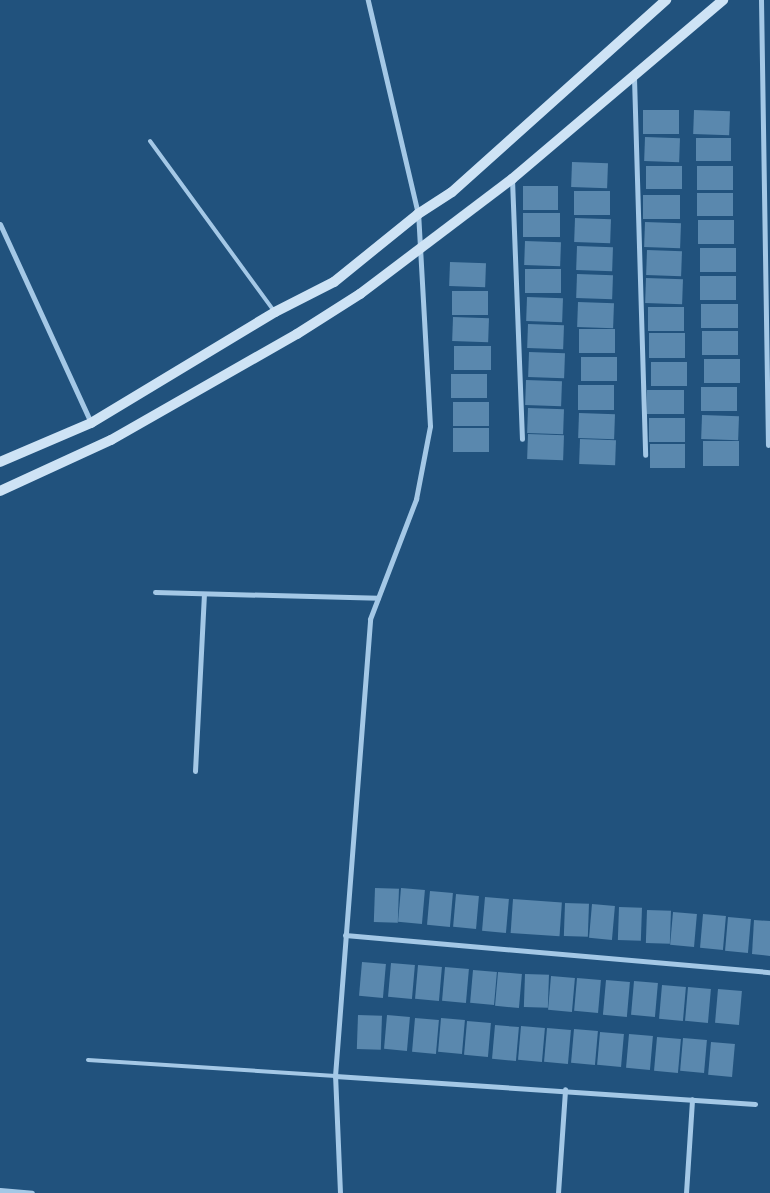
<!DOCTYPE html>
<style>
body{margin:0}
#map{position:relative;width:770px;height:1193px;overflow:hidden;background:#21527d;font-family:Barlow,sans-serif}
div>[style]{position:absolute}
.building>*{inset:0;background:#5a88ae;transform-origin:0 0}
.lane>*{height:4px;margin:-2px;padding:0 2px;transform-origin:2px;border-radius:2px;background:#a4c8e6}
.street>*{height:5px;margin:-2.5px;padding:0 2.5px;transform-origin:2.5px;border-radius:2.5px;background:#a4c8e6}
.secondary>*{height:10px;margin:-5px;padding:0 5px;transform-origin:5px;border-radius:5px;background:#cee3f5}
span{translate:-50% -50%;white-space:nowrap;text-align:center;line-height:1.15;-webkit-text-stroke:4px #21527d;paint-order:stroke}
</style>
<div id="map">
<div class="building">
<div style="left:643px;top:110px;width:36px;height:24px"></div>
<div style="left:694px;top:110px;width:36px;height:24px;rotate:2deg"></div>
<div style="left:645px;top:137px;width:35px;height:24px;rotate:2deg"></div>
<div style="left:696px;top:138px;width:35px;height:23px"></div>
<div style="left:572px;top:162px;width:36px;height:25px;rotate:2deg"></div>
<div style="left:646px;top:166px;width:36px;height:23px"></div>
<div style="left:697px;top:166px;width:36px;height:24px"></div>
<div style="left:523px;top:186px;width:35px;height:24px"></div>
<div style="left:574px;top:191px;width:36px;height:24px"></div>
<div style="left:697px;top:193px;width:36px;height:23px"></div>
<div style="left:643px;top:195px;width:37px;height:24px"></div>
<div style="left:523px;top:213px;width:37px;height:24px"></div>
<div style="left:575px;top:218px;width:36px;height:24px;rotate:2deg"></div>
<div style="left:698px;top:220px;width:36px;height:24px"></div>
<div style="left:645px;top:222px;width:36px;height:25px;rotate:2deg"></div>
<div style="left:525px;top:241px;width:36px;height:24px;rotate:2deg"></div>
<div style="left:577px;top:246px;width:36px;height:24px;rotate:2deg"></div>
<div style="left:700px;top:248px;width:36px;height:24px"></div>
<div style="left:647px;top:250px;width:35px;height:25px;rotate:2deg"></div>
<div style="left:450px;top:262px;width:36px;height:24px;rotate:2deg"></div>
<div style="left:525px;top:269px;width:36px;height:24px"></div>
<div style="left:577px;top:274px;width:36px;height:24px;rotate:2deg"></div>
<div style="left:700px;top:276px;width:36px;height:24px"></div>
<div style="left:646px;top:278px;width:37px;height:25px;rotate:2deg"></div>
<div style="left:452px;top:291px;width:36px;height:24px"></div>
<div style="left:527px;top:297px;width:36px;height:24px;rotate:2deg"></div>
<div style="left:578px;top:302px;width:36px;height:25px;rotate:2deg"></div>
<div style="left:701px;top:304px;width:37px;height:24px"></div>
<div style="left:648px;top:307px;width:36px;height:24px"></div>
<div style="left:453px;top:317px;width:36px;height:24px;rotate:2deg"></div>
<div style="left:528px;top:324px;width:36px;height:24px;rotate:2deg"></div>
<div style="left:579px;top:329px;width:36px;height:24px"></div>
<div style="left:702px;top:331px;width:36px;height:24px"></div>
<div style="left:649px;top:333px;width:36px;height:25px"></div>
<div style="left:454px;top:346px;width:37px;height:24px"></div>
<div style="left:529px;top:352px;width:36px;height:25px;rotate:2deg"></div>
<div style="left:581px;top:357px;width:36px;height:24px"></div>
<div style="left:704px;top:359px;width:36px;height:24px"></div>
<div style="left:651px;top:362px;width:36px;height:24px"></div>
<div style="left:451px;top:374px;width:36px;height:24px"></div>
<div style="left:526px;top:380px;width:36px;height:25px;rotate:2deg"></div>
<div style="left:578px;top:385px;width:36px;height:25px"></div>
<div style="left:701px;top:387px;width:36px;height:24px"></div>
<div style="left:647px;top:390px;width:37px;height:24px"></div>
<div style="left:453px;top:402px;width:36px;height:24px"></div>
<div style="left:528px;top:408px;width:36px;height:25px;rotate:2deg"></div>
<div style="left:579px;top:413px;width:36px;height:25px;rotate:2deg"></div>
<div style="left:702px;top:415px;width:37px;height:24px;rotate:2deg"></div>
<div style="left:649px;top:418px;width:36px;height:24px"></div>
<div style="left:453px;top:428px;width:36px;height:24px"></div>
<div style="left:528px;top:434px;width:36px;height:25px;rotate:2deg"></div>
<div style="left:580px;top:439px;width:36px;height:25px;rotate:2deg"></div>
<div style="left:739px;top:441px;width:25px;height:36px;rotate:90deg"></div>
<div style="left:650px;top:444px;width:35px;height:24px"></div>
<div style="left:375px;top:888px;width:24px;height:34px;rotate:2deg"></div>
<div style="left:401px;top:888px;width:24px;height:34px;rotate:5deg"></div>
<div style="left:430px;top:891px;width:23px;height:34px;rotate:5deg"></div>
<div style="left:456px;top:894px;width:23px;height:33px;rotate:5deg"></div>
<div style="left:485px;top:897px;width:24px;height:34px;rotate:5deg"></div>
<div style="left:513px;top:899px;width:49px;height:34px;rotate:4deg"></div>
<div style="left:565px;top:903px;width:24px;height:33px;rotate:2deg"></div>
<div style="left:592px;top:904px;width:23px;height:34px;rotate:5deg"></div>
<div style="left:619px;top:907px;width:23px;height:33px;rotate:2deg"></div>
<div style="left:647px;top:910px;width:24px;height:33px;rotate:2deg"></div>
<div style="left:673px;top:912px;width:24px;height:33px;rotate:5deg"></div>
<div style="left:703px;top:914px;width:23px;height:34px;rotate:5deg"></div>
<div style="left:728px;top:917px;width:23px;height:34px;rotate:5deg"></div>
<div style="clip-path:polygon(754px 920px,770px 921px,770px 956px,752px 954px)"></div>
<div style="left:362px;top:962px;width:24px;height:34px;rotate:5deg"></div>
<div style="left:391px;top:963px;width:24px;height:34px;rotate:5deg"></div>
<div style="left:418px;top:965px;width:24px;height:34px;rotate:5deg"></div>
<div style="left:445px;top:967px;width:24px;height:34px;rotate:5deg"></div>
<div style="left:473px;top:970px;width:24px;height:33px;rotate:5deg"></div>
<div style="left:498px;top:972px;width:24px;height:34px;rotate:5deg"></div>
<div style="left:525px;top:974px;width:24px;height:33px;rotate:2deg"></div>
<div style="left:551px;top:976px;width:24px;height:34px;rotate:5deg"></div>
<div style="left:577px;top:978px;width:24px;height:33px;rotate:5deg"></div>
<div style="left:606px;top:980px;width:24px;height:35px;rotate:5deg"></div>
<div style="left:634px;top:981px;width:24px;height:34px;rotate:5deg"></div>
<div style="left:662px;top:985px;width:24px;height:34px;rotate:5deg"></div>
<div style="left:688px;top:987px;width:23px;height:34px;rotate:5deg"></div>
<div style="left:718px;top:989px;width:24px;height:34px;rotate:5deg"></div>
<div style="left:358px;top:1015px;width:24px;height:34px;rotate:2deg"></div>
<div style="left:387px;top:1015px;width:23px;height:34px;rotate:5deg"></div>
<div style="left:415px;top:1018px;width:24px;height:34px;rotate:5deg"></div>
<div style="left:441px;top:1018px;width:24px;height:34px;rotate:5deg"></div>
<div style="left:467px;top:1021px;width:24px;height:34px;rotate:5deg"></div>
<div style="left:495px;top:1025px;width:24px;height:34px;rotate:5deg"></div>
<div style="left:521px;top:1026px;width:24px;height:34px;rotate:5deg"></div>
<div style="left:547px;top:1028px;width:24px;height:34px;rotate:5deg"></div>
<div style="left:574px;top:1029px;width:24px;height:34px;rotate:5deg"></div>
<div style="left:600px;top:1032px;width:24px;height:33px;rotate:5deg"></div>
<div style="left:629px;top:1034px;width:24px;height:34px;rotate:5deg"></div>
<div style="left:657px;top:1037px;width:24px;height:34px;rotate:5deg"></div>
<div style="left:683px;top:1038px;width:24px;height:33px;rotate:5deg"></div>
<div style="left:711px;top:1042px;width:24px;height:33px;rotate:5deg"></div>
</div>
<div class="lane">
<div style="left:150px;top:141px;width:210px;rotate:53.9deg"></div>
<div style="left:88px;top:1060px;width:248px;rotate:3.7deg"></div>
</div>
<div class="street">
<div style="left:761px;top:0;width:445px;rotate:89.1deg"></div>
<div style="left:634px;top:78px;width:377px;rotate:88.3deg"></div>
<div style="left:512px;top:179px;width:260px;rotate:87.8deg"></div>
<div style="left:0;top:224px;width:219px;rotate:65.4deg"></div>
<div style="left:155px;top:592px;width:223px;rotate:1.5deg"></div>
<div style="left:195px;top:771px;width:177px;rotate:-87.1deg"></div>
<div style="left:345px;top:935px;width:427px;rotate:5deg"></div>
<div style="left:335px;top:1076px;width:421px;rotate:3.8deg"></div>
<div style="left:0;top:1190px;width:32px;rotate:5deg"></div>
<div style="left:340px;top:1193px;width:117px;rotate:-92.4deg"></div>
<div style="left:335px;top:1076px;width:458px;rotate:-85.6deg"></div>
<div style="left:370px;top:619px;width:129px;rotate:-69deg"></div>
<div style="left:416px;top:499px;width:74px;rotate:-79.1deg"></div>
<div style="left:430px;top:426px;width:212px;rotate:-93.2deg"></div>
<div style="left:418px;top:214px;width:220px;rotate:-103.2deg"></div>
<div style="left:558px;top:1193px;width:104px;rotate:-86.1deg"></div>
<div style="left:686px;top:1193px;width:94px;rotate:-86.3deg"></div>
</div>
<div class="secondary">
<div style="left:0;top:462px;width:99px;rotate:-23.2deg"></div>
<div style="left:91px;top:423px;width:215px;rotate:-31.1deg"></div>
<div style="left:275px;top:312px;width:66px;rotate:-27deg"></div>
<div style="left:334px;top:282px;width:108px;rotate:-39deg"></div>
<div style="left:418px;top:214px;width:40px;rotate:-32.9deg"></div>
<div style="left:452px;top:192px;width:288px;rotate:-41.9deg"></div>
<div style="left:0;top:491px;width:122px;rotate:-24.7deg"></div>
<div style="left:111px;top:440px;width:214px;rotate:-29.7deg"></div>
<div style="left:297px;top:334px;width:75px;rotate:-32.4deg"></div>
<div style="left:360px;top:294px;width:191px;rotate:-37.1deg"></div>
<div style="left:512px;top:179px;width:277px;rotate:-40.3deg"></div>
</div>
</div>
